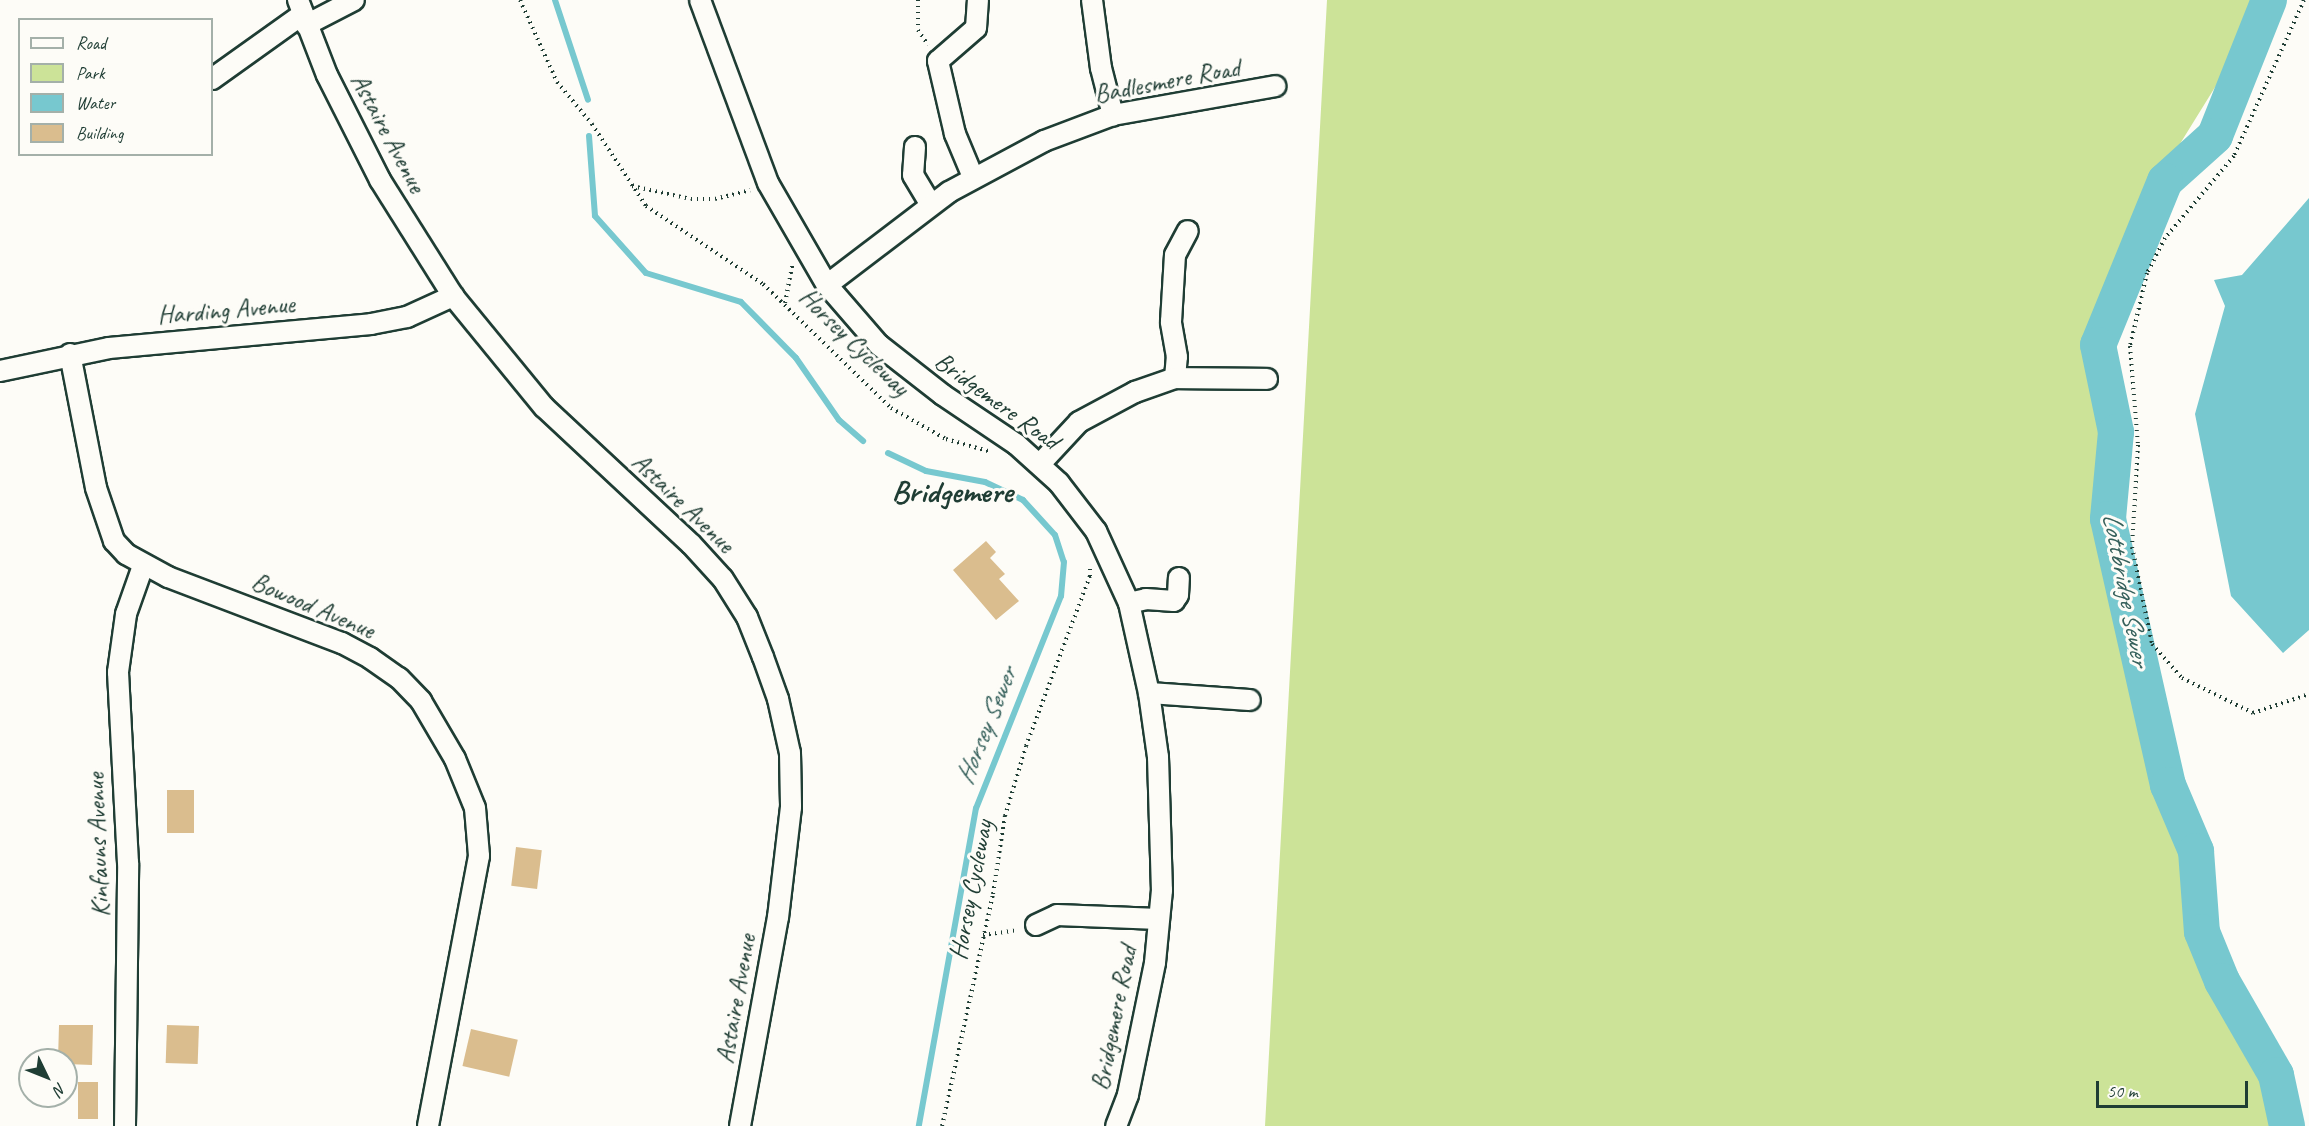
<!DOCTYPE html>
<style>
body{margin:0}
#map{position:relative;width:2309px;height:1126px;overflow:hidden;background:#fdfcf7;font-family:Caveat,sans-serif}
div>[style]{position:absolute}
.green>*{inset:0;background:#cce398}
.water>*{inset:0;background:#77c8cf}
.stream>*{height:6px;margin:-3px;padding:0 3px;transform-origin:3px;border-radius:3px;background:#77c8cf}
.river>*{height:36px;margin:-18px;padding:0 18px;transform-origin:18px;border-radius:18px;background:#77c8cf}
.building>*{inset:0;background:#dabd8e;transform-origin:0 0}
.path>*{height:4px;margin-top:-2px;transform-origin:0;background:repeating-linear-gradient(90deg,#1f3d34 0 1.5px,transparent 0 6px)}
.roads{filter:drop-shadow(2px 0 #1f3d34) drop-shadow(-2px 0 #1f3d34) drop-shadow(0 2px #1f3d34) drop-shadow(0 -2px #1f3d34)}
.minor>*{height:20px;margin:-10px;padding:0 10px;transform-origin:10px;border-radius:10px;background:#fdfcf7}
span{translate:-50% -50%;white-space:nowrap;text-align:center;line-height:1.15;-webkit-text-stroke:6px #fdfcf7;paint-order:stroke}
.street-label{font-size:26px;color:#1f3d34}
.water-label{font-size:27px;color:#35605b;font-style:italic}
.district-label{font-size:32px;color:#1f3d34;font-weight:700}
.legend{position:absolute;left:18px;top:18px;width:195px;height:138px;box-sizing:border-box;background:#fdfcf7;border:2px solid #a4b0a9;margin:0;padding:8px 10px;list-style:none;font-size:18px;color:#1f3d34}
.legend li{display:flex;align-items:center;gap:12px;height:30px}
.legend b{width:30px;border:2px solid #a4b0a9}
.north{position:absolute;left:18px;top:1048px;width:60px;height:60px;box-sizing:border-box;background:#fdfcf7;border:2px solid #a4b0a9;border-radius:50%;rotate:133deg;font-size:16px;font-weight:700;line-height:24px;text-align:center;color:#1f3d34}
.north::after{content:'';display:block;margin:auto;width:21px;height:27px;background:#1f3d34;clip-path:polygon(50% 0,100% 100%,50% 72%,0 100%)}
.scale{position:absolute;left:2096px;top:1081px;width:152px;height:27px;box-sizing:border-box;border:3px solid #1f3d34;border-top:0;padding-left:8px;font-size:18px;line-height:21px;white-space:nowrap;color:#1f3d34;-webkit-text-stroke:4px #fdfcf7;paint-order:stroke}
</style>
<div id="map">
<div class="green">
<div style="clip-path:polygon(1327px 0,2269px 0,2178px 147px,2098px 345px,2116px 432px,2108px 519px,2168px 785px,2196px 851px,2202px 932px,2222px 981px,2276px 1075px,2287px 1126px,1265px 1126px)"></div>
</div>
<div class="water">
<div style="clip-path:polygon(2309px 198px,2309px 630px,2283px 653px,2231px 596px,2195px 414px,2225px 306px,2214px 280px,2242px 275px)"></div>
</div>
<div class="stream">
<div style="left:555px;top:0;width:105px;rotate:71.7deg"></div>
<div style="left:589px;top:136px;width:80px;rotate:85.7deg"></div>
<div style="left:595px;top:216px;width:76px;rotate:48.2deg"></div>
<div style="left:646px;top:273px;width:99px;rotate:17deg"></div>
<div style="left:741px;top:302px;width:78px;rotate:45.5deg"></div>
<div style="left:796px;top:358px;width:75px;rotate:55.3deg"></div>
<div style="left:839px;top:420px;width:32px;rotate:41deg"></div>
<div style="left:888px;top:453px;width:42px;rotate:25.3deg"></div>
<div style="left:926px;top:471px;width:60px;rotate:10.6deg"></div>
<div style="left:985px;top:482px;width:42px;rotate:25.3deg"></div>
<div style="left:1023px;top:500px;width:47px;rotate:47.6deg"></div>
<div style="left:1055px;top:535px;width:28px;rotate:72deg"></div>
<div style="left:1064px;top:562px;width:34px;rotate:95deg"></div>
<div style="left:1061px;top:596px;width:228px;rotate:111.8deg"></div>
<div style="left:976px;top:808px;width:323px;rotate:100.2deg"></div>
</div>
<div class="river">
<div style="left:2269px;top:0;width:146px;rotate:111.7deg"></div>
<div style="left:2215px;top:136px;width:67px;rotate:138deg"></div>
<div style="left:2165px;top:181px;width:177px;rotate:112.2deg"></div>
<div style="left:2098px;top:345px;width:89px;rotate:78.3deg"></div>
<div style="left:2116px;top:432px;width:87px;rotate:95.3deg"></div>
<div style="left:2108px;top:519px;width:273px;rotate:77.3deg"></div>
<div style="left:2168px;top:785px;width:72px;rotate:67deg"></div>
<div style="left:2196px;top:851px;width:81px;rotate:85.8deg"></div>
<div style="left:2202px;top:932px;width:53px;rotate:67.8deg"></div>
<div style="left:2222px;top:981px;width:108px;rotate:60.1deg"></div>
<div style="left:2276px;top:1075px;width:52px;rotate:77.8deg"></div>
</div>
<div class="building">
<div style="clip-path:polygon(986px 541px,996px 552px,990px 558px,1005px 574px,999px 579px,1019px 601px,996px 620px,953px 570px)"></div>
<div style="left:167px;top:790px;width:27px;height:43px"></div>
<div style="left:516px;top:847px;width:26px;height:39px;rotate:7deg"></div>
<div style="clip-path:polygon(59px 1025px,93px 1025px,92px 1065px,66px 1064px,66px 1060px,58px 1060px)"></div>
<div style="left:167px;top:1025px;width:32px;height:38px;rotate:2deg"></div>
<div style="left:471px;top:1029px;width:48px;height:38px;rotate:13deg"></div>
<div style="left:78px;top:1082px;width:20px;height:37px"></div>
</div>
<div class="path">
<div style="left:520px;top:0;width:90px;rotate:65.7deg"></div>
<div style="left:557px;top:82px;width:55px;rotate:50.2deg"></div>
<div style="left:592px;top:124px;width:98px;rotate:56.6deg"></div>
<div style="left:646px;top:206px;width:141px;rotate:33.7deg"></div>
<div style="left:763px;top:284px;width:178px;rotate:44.1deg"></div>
<div style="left:891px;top:408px;width:63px;rotate:29.4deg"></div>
<div style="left:946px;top:439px;width:47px;rotate:16.1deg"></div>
<div style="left:918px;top:0;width:30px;rotate:90deg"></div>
<div style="left:918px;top:30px;width:18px;rotate:56deg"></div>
<div style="left:2304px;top:0;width:171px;rotate:114.2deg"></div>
<div style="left:2234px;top:156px;width:107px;rotate:130.1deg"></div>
<div style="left:2165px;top:238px;width:39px;rotate:117deg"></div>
<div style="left:2147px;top:273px;width:75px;rotate:103.1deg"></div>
<div style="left:2130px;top:346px;width:99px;rotate:85.4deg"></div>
<div style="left:2138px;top:445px;width:102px;rotate:93.4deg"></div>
<div style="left:2132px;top:547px;width:99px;rotate:78.3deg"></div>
<div style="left:2152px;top:644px;width:45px;rotate:48.6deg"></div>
<div style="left:2182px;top:678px;width:79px;rotate:26.2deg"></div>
<div style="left:2253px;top:713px;width:59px;rotate:-18.7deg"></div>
<div style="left:632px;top:186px;width:60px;rotate:12.4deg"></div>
<div style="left:691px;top:199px;width:24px"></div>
<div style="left:715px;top:199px;width:36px;rotate:-14deg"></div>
<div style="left:785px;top:303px;width:38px;rotate:-79deg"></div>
<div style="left:983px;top:935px;width:35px;rotate:-8deg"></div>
<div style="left:942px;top:1126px;width:238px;rotate:-77.6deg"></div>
<div style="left:993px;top:894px;width:79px;rotate:-81.3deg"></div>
<div style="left:1005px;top:816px;width:73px;rotate:-73.3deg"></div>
<div style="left:1026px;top:746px;width:182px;rotate:-69.4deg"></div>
<div style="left:1090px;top:576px;width:10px;rotate:-90deg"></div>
</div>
<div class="roads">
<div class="minor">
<div style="left:298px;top:0;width:80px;rotate:68.9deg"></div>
<div style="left:327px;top:75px;width:118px;rotate:63.2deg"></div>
<div style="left:380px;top:180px;width:137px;rotate:57.8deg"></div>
<div style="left:453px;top:296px;width:144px;rotate:50.7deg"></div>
<div style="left:544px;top:407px;width:201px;rotate:43deg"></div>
<div style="left:691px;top:544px;width:47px;rotate:47.6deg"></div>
<div style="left:723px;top:579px;width:45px;rotate:57.7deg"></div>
<div style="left:747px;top:617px;width:43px;rotate:68.2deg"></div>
<div style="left:763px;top:657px;width:45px;rotate:70.3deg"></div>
<div style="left:778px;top:699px;width:55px;rotate:77.5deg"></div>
<div style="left:790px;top:753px;width:54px;rotate:88.9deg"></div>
<div style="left:791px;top:807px;width:111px;rotate:96.7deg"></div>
<div style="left:778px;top:917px;width:212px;rotate:100.3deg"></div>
<div style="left:700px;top:0;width:195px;rotate:69.6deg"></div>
<div style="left:768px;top:183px;width:118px;rotate:60deg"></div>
<div style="left:827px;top:285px;width:79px;rotate:49.1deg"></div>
<div style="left:879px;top:345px;width:81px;rotate:38deg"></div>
<div style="left:943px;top:395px;width:88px;rotate:33.9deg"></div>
<div style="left:1016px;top:444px;width:58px;rotate:42.2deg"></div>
<div style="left:1059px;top:483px;width:61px;rotate:52.4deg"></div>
<div style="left:1096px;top:531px;width:79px;rotate:65.4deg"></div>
<div style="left:1129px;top:603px;width:92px;rotate:77.5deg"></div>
<div style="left:1149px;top:693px;width:65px;rotate:82deg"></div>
<div style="left:1158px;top:757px;width:133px;rotate:88.3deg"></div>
<div style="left:1162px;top:890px;width:73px;rotate:95.5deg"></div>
<div style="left:1155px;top:963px;width:135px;rotate:101.6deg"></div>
<div style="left:1128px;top:1095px;width:33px;rotate:111deg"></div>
<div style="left:1092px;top:0;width:69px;rotate:82.5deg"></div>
<div style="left:1101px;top:68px;width:49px;rotate:75.7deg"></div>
<div style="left:306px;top:25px;width:54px;rotate:-27.5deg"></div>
<div style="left:212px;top:79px;width:112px;rotate:-35.5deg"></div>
<div style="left:915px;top:147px;width:28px;rotate:94deg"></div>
<div style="left:913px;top:175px;width:35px;rotate:59deg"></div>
<div style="left:973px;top:177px;width:47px;rotate:-112.7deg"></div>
<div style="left:955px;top:134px;width:75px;rotate:-103.1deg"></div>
<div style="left:938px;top:61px;width:50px;rotate:-41deg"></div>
<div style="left:976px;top:28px;width:28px;rotate:-86deg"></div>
<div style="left:827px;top:285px;width:153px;rotate:-37.3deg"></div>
<div style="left:949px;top:192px;width:108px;rotate:-28.2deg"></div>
<div style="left:1044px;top:141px;width:74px;rotate:-20.6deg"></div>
<div style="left:1113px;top:115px;width:165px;rotate:-10.1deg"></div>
<div style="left:70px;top:354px;width:136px;rotate:79deg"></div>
<div style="left:96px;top:488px;width:56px;rotate:71.2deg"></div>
<div style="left:114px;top:541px;width:18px;rotate:47deg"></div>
<div style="left:126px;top:554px;width:48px;rotate:28.7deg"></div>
<div style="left:168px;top:577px;width:186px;rotate:20.8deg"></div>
<div style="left:342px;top:643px;width:32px;rotate:28deg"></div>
<div style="left:370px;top:658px;width:35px;rotate:35deg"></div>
<div style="left:399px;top:678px;width:32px;rotate:46deg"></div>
<div style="left:421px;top:701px;width:67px;rotate:59.6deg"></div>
<div style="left:455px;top:759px;width:53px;rotate:67.8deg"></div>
<div style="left:475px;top:808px;width:48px;rotate:85.2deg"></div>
<div style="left:479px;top:856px;width:275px;rotate:100.7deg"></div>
<div style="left:0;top:371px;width:111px;rotate:-11.9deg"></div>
<div style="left:109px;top:348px;width:263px;rotate:-5.2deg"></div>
<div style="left:371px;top:324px;width:37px;rotate:-11deg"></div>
<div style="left:407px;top:317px;width:51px;rotate:-24.5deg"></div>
<div style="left:1175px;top:378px;width:21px;rotate:-85deg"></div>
<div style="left:1177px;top:357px;width:36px;rotate:-100deg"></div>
<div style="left:1171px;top:322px;width:67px;rotate:-86.6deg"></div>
<div style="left:1175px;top:255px;width:27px;rotate:-62deg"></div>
<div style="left:1040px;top:464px;width:57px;rotate:-47.1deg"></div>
<div style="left:1079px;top:422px;width:64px;rotate:-28.2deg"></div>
<div style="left:1135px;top:392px;width:42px;rotate:-19.3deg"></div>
<div style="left:1175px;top:378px;width:92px;rotate:0.6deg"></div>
<div style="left:1129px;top:603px;width:17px;rotate:-13deg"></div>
<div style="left:1146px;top:599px;width:28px;rotate:4deg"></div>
<div style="left:1174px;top:601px;width:7px;rotate:-56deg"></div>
<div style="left:1178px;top:595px;width:17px;rotate:-87deg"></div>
<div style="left:1149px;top:693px;width:101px;rotate:4deg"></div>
<div style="left:1036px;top:925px;width:23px;rotate:-25deg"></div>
<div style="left:1057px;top:915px;width:102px;rotate:2.2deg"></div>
<div style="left:125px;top:1126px;width:263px;rotate:-89.3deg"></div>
<div style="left:128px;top:863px;width:191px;rotate:-93deg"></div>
<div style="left:118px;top:672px;width:59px;rotate:-82.1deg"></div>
<div style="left:126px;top:614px;width:51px;rotate:-70.5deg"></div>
</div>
</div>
<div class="street-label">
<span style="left:1167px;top:81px;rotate:-11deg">Badlesmere Road</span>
<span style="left:388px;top:133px;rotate:62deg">Astaire Avenue</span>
<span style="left:226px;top:310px;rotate:-5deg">Harding Avenue</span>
<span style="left:854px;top:342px;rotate:44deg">Horsey Cycleway</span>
<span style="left:997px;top:401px;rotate:36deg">Bridgemere Road</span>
<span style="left:683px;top:503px;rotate:44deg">Astaire Avenue</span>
<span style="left:313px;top:606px;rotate:23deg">Bowood Avenue</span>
<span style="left:98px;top:845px;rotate:-92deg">Kinfauns Avenue</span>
<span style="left:971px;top:890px;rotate:-79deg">Horsey Cycleway</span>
<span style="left:736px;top:999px;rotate:-80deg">Astaire Avenue</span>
<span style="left:1114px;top:1018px;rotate:-79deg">Bridgemere Road</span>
</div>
<div class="water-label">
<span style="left:2126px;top:589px;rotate:79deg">Lottbridge Sewer</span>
<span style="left:986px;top:726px;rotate:-68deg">Horsey Sewer</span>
</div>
<div class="district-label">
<span style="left:952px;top:492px">Bridgemere</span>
</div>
<ul class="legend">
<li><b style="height:8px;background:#fdfcf7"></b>Road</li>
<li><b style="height:16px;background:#cce398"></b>Park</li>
<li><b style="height:16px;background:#77c8cf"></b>Water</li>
<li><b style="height:16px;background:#dabd8e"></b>Building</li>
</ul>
<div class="north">N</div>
<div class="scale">50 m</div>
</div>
